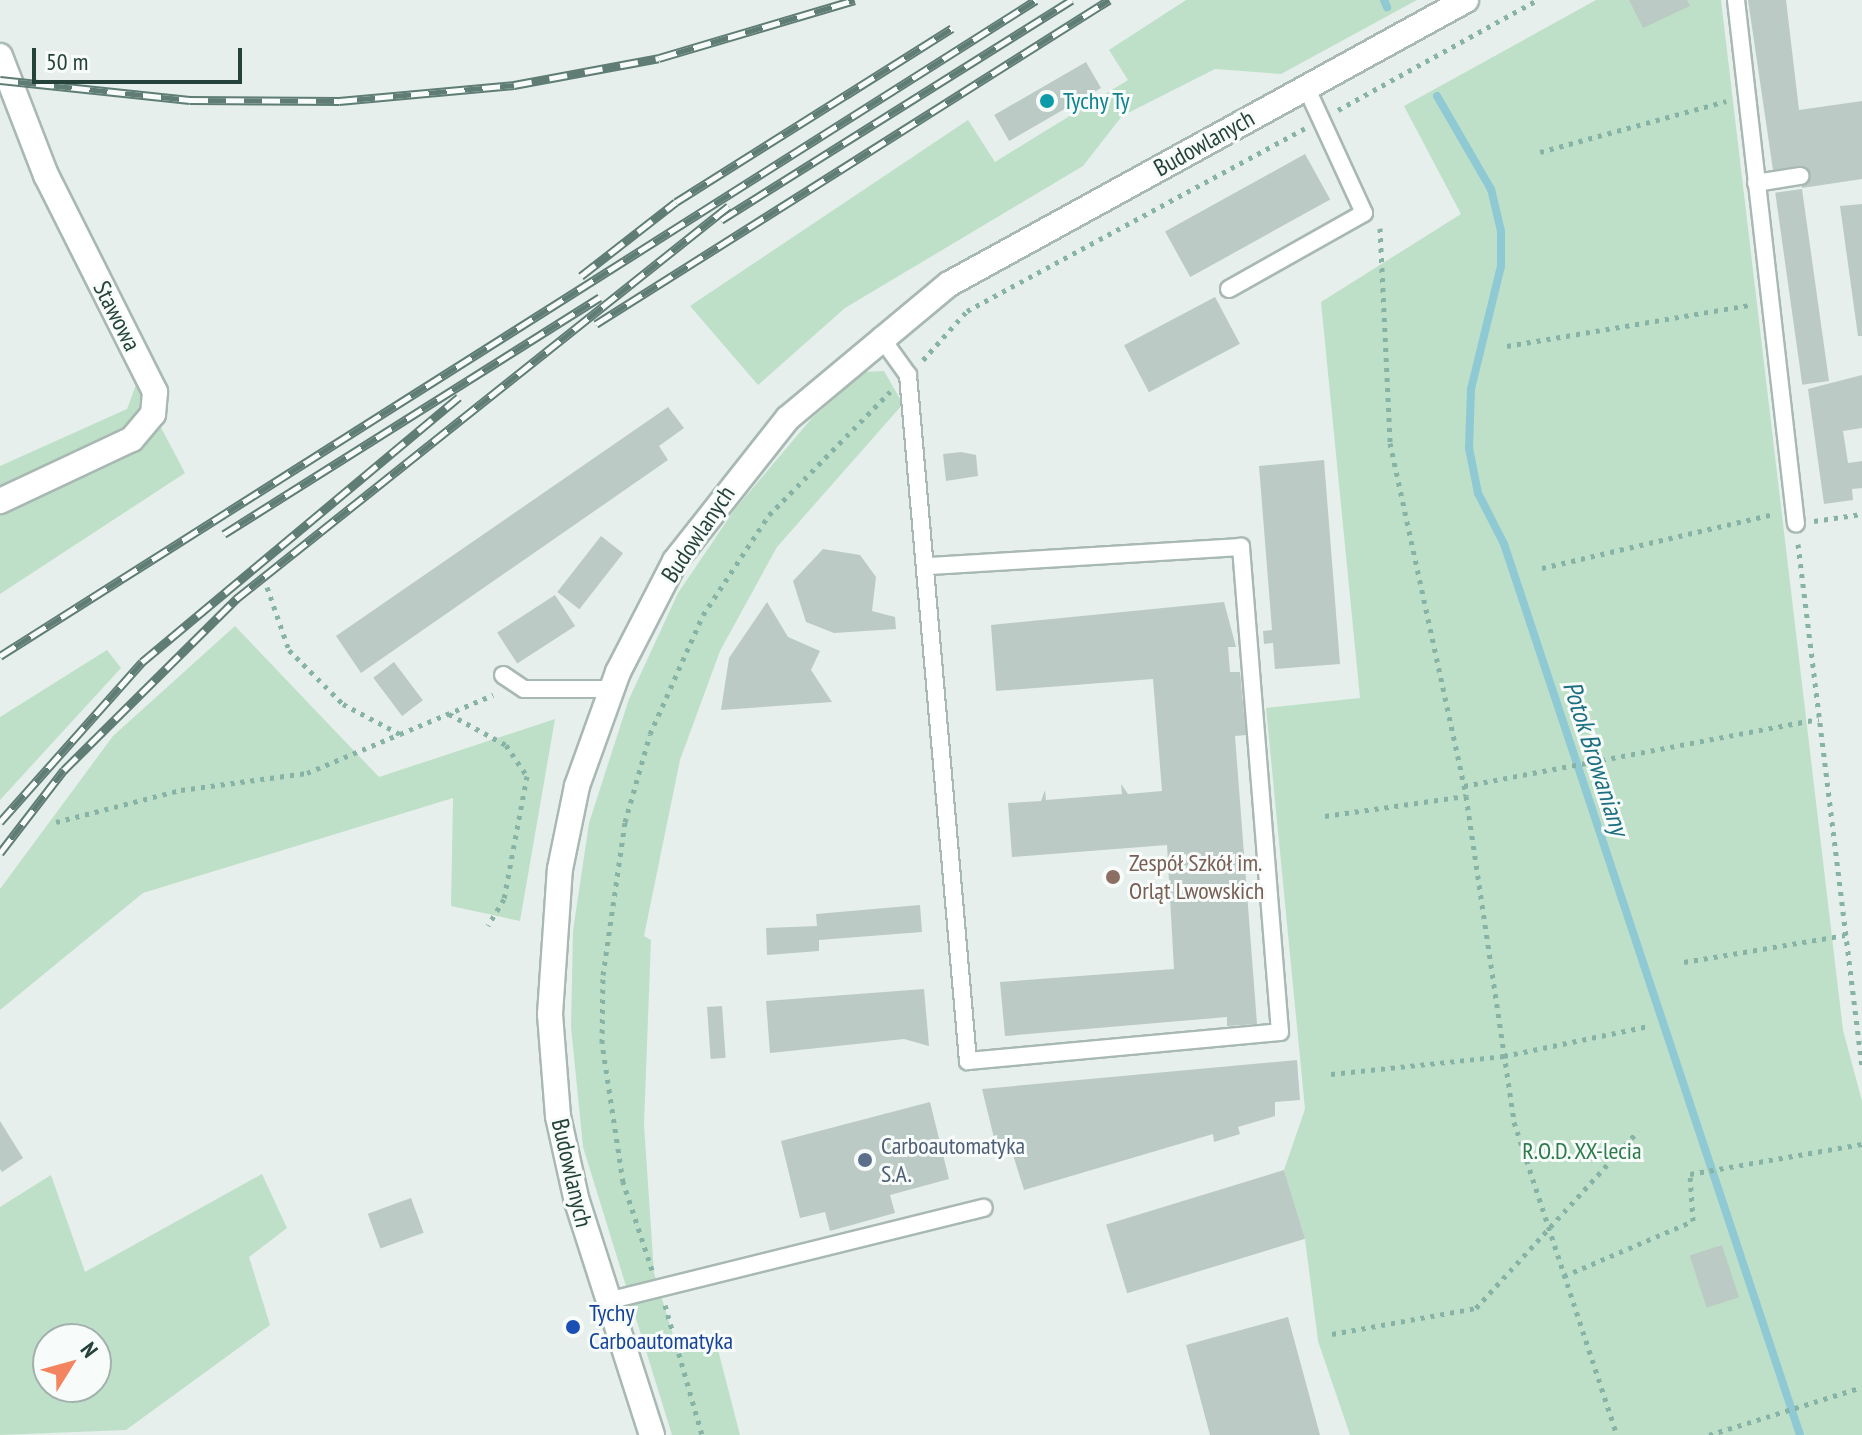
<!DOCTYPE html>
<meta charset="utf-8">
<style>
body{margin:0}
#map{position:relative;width:1862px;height:1435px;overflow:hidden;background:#e6efeb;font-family:"PT Sans Narrow",sans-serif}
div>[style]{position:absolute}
.green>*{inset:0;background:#bfe0c8}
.stream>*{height:8px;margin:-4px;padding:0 4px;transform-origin:4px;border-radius:4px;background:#8ec9d4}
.building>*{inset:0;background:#bbcac4;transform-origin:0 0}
.path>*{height:5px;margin-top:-2.5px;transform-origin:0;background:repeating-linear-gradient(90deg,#86b3a5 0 4px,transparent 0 10px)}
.roads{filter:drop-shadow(2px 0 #a8b8b2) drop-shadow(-2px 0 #a8b8b2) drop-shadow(0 2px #a8b8b2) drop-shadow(0 -2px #a8b8b2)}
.lane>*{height:16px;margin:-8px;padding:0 8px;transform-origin:8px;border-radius:8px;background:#fff}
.street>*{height:24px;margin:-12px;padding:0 12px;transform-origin:12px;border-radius:12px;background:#fff}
.secondary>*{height:24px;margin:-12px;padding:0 12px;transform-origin:12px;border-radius:12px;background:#fff}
.rail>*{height:9px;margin-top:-4.5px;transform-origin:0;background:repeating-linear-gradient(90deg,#f7fbf9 0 18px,#5f7d75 0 36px);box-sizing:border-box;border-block:2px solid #5f7d75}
.dots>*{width:22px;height:22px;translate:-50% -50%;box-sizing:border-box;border:4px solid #f7fbf9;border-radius:50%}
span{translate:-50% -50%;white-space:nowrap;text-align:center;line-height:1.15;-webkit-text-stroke:6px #f7fbf9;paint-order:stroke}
.culture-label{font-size:24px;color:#0d838f}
.left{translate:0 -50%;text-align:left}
.street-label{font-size:24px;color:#24423a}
.education-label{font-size:24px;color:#785e54}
.service-label{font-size:24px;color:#4e5e75}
.park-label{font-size:24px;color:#2d7a4b}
.transit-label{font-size:24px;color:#164399}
.water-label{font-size:26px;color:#1c6f80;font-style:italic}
.north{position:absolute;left:32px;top:1323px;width:80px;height:80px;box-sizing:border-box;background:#f7fbf9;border:2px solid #a3b1ad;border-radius:50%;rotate:53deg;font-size:22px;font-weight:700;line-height:32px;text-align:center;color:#24423a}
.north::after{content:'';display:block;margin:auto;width:28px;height:36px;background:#f4845f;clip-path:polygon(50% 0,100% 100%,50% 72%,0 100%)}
.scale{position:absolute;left:32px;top:48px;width:210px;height:36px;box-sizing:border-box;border:4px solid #24423a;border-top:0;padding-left:10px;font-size:24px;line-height:28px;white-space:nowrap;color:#24423a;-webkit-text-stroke:6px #f7fbf9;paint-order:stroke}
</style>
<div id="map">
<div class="green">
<div style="clip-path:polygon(1186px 0,1417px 0,1281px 74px,1215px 69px,1122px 116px,1083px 166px,845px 308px,758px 385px,690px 306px,968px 120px,995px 162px,1128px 80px,1109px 50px)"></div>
<div style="clip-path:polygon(1596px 0,1721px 0,1843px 1030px,1862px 1101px,1862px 1435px,1350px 1435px,1318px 1341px,1305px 1239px,1284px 1170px,1305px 1109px,1266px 708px,1360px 698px,1321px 302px,1461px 214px,1404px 106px)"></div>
<div style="clip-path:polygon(884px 371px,903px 404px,777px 547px,720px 651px,680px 760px,644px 936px,651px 940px,644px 1124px,654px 1273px,679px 1354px,716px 1342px,740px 1435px,672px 1435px,583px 1147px,571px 1027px,573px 931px,589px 823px,629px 699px,678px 593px,735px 509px,812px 418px,865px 372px)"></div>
<div style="clip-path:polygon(137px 382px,185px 473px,0 594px,0 466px,127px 409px)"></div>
<div style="clip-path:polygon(235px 626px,379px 777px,555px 719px,520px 921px,451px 906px,453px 798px,143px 893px,0 1010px,0 889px,113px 736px)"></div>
<div style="clip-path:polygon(107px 650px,121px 668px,0 800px,0 717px)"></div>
<div style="clip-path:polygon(evenodd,262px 1174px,287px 1228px,249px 1257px,270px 1325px,126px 1430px,0 1435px,0 1207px,51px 1175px,85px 1272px,262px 1174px,48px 1339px,96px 1339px,96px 1387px,48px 1387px,48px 1339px)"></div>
</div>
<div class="stream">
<div style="left:1384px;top:0;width:8px;rotate:67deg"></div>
<div style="left:1437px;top:96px;width:108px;rotate:59.9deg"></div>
<div style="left:1491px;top:189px;width:43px;rotate:76.6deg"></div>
<div style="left:1501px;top:231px;width:35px;rotate:90deg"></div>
<div style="left:1501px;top:266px;width:127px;rotate:103.7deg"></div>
<div style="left:1471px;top:389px;width:59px;rotate:91.9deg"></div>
<div style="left:1469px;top:448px;width:46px;rotate:78.7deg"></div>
<div style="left:1478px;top:493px;width:57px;rotate:63deg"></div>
<div style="left:1504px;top:544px;width:939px;rotate:71.62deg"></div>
</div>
<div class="building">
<div style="clip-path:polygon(1629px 0,1687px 0,1690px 6px,1643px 28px)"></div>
<div style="clip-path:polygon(1748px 0,1786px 0,1799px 110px,1862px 101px,1862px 179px,1802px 188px,1799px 166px,1773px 170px)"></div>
<div style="left:1086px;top:62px;width:30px;height:106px;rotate:60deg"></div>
<div style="left:1305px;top:154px;width:52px;height:160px;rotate:61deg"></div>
<div style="left:1802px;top:189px;width:194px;height:27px;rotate:82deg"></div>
<div style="clip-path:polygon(1862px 204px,1862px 336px,1858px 336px,1840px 206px)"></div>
<div style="left:1215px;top:297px;width:53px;height:103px;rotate:62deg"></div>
<div style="clip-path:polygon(1862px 375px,1862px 428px,1843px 431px,1848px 463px,1862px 461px,1862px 488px,1852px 489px,1853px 500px,1824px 504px,1808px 389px)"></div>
<div style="clip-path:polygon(668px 407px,684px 428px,659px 446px,668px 460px,361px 673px,336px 636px)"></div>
<div style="clip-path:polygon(961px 452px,976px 455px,978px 476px,946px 481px,943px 454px)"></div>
<div style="clip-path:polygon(1324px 460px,1340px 664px,1275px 669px,1273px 643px,1264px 644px,1263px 631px,1272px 630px,1259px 466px)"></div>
<div style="left:601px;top:536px;width:28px;height:71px;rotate:38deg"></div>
<div style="clip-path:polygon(823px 549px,860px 555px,876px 577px,872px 611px,895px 617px,896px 629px,834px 633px,806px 622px,793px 581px)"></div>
<div style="left:555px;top:595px;width:37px;height:69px;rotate:57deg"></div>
<div style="clip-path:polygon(767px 602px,788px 637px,820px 651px,811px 670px,832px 702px,721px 710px,729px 658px)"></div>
<div style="clip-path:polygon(1224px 602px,1236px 647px,1228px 647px,1230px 672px,1240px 672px,1246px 735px,1235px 736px,1257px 1024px,1227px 1026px,1227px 1017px,1005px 1036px,1000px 982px,1174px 969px,1167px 845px,1012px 857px,1008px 803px,1041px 801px,1045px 790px,1046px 800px,1122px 794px,1121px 784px,1128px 794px,1162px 791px,1153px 679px,996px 691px,991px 625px)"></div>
<div style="left:394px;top:662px;width:48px;height:26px;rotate:53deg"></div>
<div style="clip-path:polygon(920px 905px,922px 932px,819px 940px,819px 951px,767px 955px,766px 928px,817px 926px,816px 914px)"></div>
<div style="clip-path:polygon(924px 989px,929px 1046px,904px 1039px,770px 1053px,766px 1001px)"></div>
<div style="left:722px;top:1006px;width:52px;height:15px;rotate:86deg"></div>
<div style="clip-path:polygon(1297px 1060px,1300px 1100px,1275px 1102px,1275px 1116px,1238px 1127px,1240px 1134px,1214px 1142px,1213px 1134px,1024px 1190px,1009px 1142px,996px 1146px,982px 1089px)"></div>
<div style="clip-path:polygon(930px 1102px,949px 1179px,890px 1195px,895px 1213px,830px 1231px,825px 1212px,800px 1218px,781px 1141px)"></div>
<div style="clip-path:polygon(0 1121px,23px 1158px,2px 1172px,0 1169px)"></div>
<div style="left:1284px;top:1170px;width:72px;height:186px;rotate:73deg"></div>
<div style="left:411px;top:1198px;width:37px;height:46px;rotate:70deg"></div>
<div style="left:1722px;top:1245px;width:55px;height:34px;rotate:72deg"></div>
<div style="clip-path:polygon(1288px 1317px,1320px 1435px,1210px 1435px,1186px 1345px)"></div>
</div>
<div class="path">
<div style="left:1338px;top:110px;width:227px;rotate:-28.9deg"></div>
<div style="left:1540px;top:152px;width:193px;rotate:-15.3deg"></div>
<div style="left:1380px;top:228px;width:215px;rotate:87.3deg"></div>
<div style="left:1390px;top:443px;width:361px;rotate:77.8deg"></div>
<div style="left:1466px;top:796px;width:330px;rotate:81.6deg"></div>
<div style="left:1514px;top:1122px;width:330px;rotate:71.8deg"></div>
<div style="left:1507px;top:346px;width:245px;rotate:-9.6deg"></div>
<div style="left:923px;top:360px;width:66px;rotate:-48.1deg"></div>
<div style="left:967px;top:311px;width:384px;rotate:-28.4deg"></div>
<div style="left:1814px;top:521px;width:49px;rotate:-8.3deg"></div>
<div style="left:1798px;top:544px;width:527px;rotate:83.02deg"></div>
<div style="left:1542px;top:568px;width:238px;rotate:-13.1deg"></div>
<div style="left:267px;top:587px;width:67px;rotate:70.8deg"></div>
<div style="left:289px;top:650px;width:76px;rotate:45deg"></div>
<div style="left:343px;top:704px;width:64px;rotate:27.8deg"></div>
<div style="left:400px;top:734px;width:101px;rotate:-22.8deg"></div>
<div style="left:449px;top:714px;width:65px;rotate:28.5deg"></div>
<div style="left:506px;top:745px;width:37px;rotate:56deg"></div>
<div style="left:527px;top:776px;width:125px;rotate:100.6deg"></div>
<div style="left:504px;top:899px;width:31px;rotate:121deg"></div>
<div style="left:1464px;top:786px;width:361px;rotate:-10.7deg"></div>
<div style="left:1325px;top:816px;width:142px;rotate:-8.1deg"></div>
<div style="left:56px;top:822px;width:129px;rotate:-14.4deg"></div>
<div style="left:181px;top:790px;width:127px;rotate:-7.7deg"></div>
<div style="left:307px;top:773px;width:101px;rotate:-22.8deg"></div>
<div style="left:1684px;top:962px;width:163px;rotate:-9.5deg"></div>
<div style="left:1331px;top:1074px;width:174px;rotate:-5.9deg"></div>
<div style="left:1504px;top:1056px;width:148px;rotate:-11.7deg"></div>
<div style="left:652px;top:1270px;width:93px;rotate:-108.2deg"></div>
<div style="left:623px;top:1182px;width:141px;rotate:-98.6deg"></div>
<div style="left:602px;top:1043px;width:68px;rotate:-89.2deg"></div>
<div style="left:603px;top:975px;width:155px;rotate:-81.8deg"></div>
<div style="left:625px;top:822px;width:91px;rotate:-74.1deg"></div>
<div style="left:650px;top:734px;width:130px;rotate:-66deg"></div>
<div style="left:703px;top:615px;width:120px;rotate:-56.6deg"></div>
<div style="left:769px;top:515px;width:173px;rotate:-45.5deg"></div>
<div style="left:1564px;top:1276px;width:140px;rotate:-23.1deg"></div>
<div style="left:1693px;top:1221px;width:47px;rotate:-93.7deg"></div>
<div style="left:1690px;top:1174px;width:175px;rotate:-9.9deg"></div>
<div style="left:665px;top:1305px;width:135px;rotate:74.1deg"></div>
<div style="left:1332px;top:1334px;width:146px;rotate:-10.2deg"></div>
<div style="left:1476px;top:1308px;width:240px;rotate:-47.5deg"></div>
<div style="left:1709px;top:1435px;width:160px;rotate:-17.4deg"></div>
</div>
<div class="roads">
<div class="lane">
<div style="left:1736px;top:0;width:527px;rotate:83.47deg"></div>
<div style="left:1756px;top:183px;width:45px;rotate:-9deg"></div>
<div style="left:1229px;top:289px;width:155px;rotate:-29.4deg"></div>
<div style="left:1364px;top:213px;width:139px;rotate:-114.7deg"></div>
<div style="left:880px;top:336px;width:48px;rotate:54.3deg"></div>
<div style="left:908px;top:375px;width:689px;rotate:85deg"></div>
<div style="left:968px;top:1061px;width:313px;rotate:-5.3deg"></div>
<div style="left:1280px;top:1032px;width:487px;rotate:-94.6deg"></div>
<div style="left:1241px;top:547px;width:316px;rotate:176.5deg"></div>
<div style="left:503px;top:675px;width:25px;rotate:34deg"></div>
<div style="left:524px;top:689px;width:88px"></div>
<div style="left:607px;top:1301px;width:388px;rotate:-13.9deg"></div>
</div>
<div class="street">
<div style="left:0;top:56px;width:128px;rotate:68.9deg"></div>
<div style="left:46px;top:175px;width:243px;rotate:63.3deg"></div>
<div style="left:155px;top:392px;width:22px;rotate:95deg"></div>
<div style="left:153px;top:414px;width:33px;rotate:130deg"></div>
<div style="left:132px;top:439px;width:146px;rotate:154.8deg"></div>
</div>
<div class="secondary">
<div style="left:652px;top:1435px;width:245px;rotate:-107.8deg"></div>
<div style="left:577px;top:1202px;width:88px;rotate:-102.5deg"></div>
<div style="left:558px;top:1116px;width:102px;rotate:-94.5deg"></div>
<div style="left:550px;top:1014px;width:145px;rotate:-86.1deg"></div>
<div style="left:560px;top:869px;width:85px;rotate:-78.4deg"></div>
<div style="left:577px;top:786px;width:121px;rotate:-70.2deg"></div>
<div style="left:618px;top:672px;width:125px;rotate:-62.8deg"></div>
<div style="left:675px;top:561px;width:182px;rotate:-51.7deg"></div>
<div style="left:788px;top:418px;width:209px;rotate:-39.8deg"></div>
<div style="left:949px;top:284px;width:590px;rotate:-28.78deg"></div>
</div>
</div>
<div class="rail">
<div style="left:0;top:80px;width:191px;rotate:6deg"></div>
<div style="left:190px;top:100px;width:149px;rotate:0.4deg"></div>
<div style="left:339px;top:101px;width:176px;rotate:-5.2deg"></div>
<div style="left:514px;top:85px;width:147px;rotate:-10.5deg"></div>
<div style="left:659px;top:58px;width:204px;rotate:-16.5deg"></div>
<div style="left:721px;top:220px;width:414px;rotate:-32.1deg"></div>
<div style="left:581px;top:276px;width:120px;rotate:-37.9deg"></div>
<div style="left:676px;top:202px;width:326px;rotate:-32.2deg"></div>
<div style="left:596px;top:324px;width:607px;rotate:-32.28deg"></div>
<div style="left:224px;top:534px;width:444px;rotate:-32.2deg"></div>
<div style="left:0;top:656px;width:1226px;rotate:-32.34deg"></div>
<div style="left:0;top:822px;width:214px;rotate:-48.4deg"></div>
<div style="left:142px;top:662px;width:413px;rotate:-39.9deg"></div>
<div style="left:0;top:853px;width:105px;rotate:-52.4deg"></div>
<div style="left:64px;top:770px;width:243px;rotate:-44.8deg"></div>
<div style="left:236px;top:599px;width:630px;rotate:-38.56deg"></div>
</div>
<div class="dots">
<div style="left:1047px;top:101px;background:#0f9aa8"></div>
<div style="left:1113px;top:877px;background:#8d6e63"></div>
<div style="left:865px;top:1160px;background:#5c6f8a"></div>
<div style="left:573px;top:1327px;background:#1a4fb4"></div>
</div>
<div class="culture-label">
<span class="left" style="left:1063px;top:101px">Tychy Ty</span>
</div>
<div class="street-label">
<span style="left:1204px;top:143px;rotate:-29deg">Budowlanych</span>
<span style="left:117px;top:316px;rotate:63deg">Stawowa</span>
<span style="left:698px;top:534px;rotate:-56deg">Budowlanych</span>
<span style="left:572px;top:1173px;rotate:77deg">Budowlanych</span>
</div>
<div class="education-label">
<span class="left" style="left:1129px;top:877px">Zespół Szkół im.<br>Orląt Lwowskich</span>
</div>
<div class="service-label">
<span class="left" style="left:881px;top:1160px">Carboautomatyka<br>S.A.</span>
</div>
<div class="park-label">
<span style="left:1582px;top:1151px">R.O.D. XX-lecia</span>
</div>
<div class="transit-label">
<span class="left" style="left:589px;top:1327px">Tychy<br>Carboautomatyka</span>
</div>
<div class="water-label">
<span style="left:1596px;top:758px;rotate:72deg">Potok Browaniany</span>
</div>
<div class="north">N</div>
<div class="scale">50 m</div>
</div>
